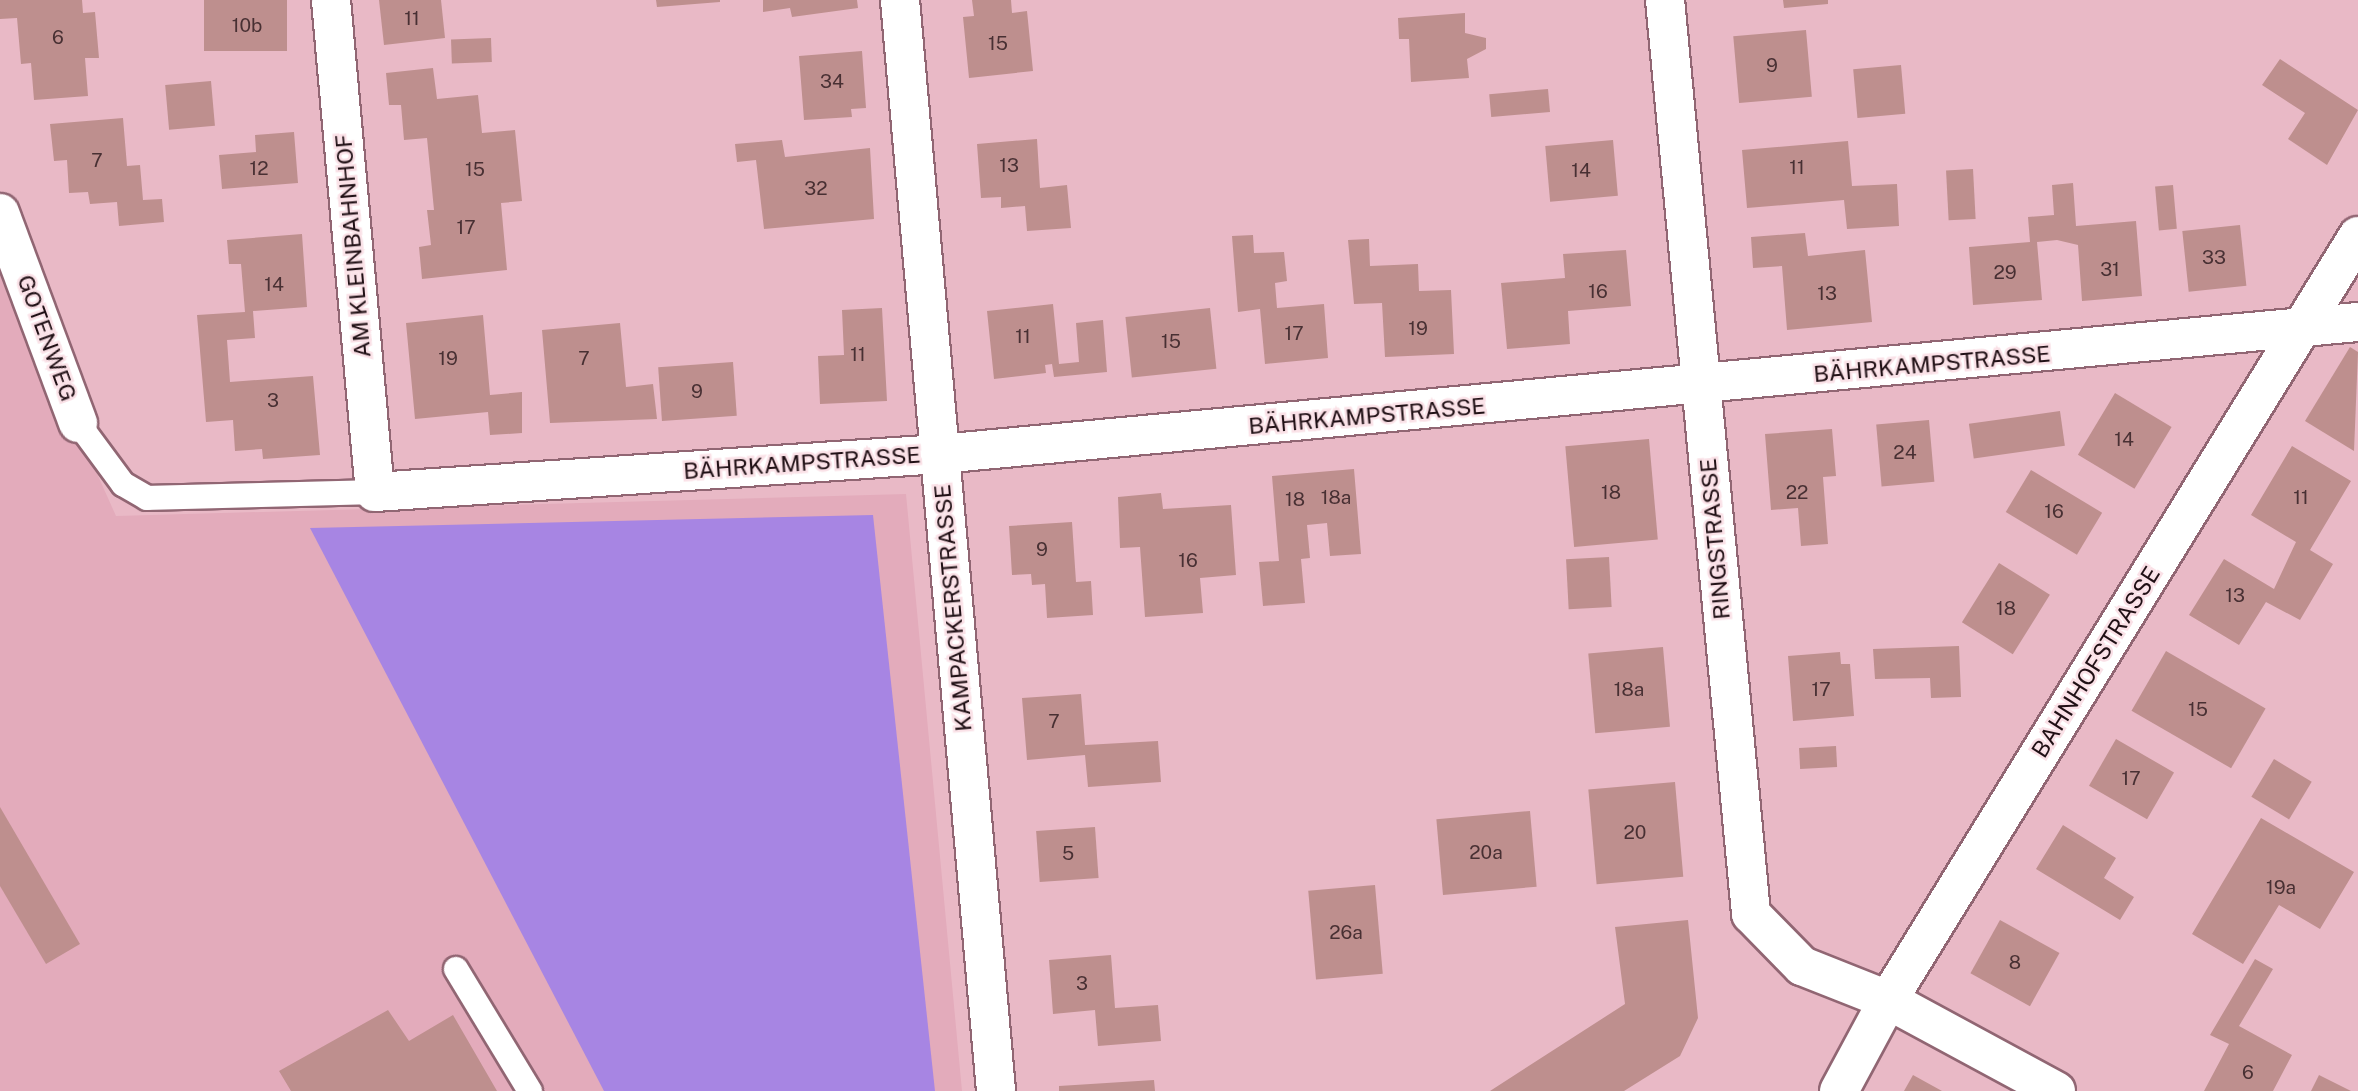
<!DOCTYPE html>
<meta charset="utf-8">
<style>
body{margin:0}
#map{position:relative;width:2358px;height:1091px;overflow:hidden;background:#e9b9c6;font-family:"Public Sans",sans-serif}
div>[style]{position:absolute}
.built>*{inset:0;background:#e3abbb}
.green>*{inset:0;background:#a785e3}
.building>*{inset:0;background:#be8f8e;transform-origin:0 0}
.roads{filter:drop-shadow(2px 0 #916673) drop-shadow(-2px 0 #916673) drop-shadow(0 2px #916673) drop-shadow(0 -2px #916673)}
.service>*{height:24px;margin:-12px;padding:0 12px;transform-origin:12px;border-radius:12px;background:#fff}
.minor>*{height:38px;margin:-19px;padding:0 19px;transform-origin:19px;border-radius:19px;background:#fff}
span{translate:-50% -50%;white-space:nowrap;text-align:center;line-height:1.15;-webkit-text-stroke:5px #fae1e7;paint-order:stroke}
.number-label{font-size:19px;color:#483033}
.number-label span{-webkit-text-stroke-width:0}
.street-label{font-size:23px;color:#201015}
</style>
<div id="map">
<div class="built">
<div style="clip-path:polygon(0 257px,116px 516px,906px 494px,962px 1091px,0 1091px)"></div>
</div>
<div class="green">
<div style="clip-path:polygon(873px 515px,935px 1091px,604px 1091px,310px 528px)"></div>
</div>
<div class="building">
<div style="clip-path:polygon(0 0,82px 0,83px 13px,95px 12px,99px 58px,85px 58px,88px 96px,34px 100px,31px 63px,21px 64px,17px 18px,0 19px)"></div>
<div style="left:204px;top:0;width:83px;height:51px"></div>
<div style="clip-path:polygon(379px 0,441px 0,445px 38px,384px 45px)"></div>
<div style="clip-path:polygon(656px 0,720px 0,720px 2px,657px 7px)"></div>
<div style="clip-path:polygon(763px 0,857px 0,858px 8px,792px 17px,790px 8px,763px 12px)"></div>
<div style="clip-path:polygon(972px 0,1011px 0,1012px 13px,1027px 11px,1033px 71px,969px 78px,963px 17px,974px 16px)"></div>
<div style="clip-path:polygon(1783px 0,1828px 0,1828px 4px,1784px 8px)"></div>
<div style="clip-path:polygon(1465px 13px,1465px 33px,1486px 38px,1486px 49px,1467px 59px,1469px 78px,1411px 82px,1409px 39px,1399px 39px,1398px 18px)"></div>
<div style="left:1806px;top:30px;width:67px;height:73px;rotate:85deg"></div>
<div style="left:491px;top:38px;width:24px;height:40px;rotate:88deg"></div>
<div style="clip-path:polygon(862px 51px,866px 108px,851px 109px,852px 117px,804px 120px,799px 56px)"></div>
<div style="clip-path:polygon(2280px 59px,2358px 110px,2327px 165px,2288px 139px,2305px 113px,2262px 85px)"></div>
<div style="left:1901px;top:65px;width:49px;height:48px;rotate:85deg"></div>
<div style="clip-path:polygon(433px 68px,437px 99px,478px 95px,482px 133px,515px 130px,522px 201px,501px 203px,507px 270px,422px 279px,419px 247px,431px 245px,427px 210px,434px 210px,427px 138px,404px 140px,401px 105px,389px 105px,386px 73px)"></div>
<div style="left:211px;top:81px;width:45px;height:46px;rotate:85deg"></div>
<div style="left:1548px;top:89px;width:23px;height:59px;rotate:85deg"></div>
<div style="clip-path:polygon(123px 118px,127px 166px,140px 165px,143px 200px,162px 199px,164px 222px,119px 226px,117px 202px,90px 204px,88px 192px,69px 193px,67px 160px,54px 161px,50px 124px)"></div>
<div style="clip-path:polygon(294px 132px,298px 183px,222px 189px,219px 155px,256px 152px,255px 135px)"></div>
<div style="clip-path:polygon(1037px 139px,1040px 188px,1067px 185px,1071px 228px,1027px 231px,1025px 206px,1001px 208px,1001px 197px,981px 198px,977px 144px)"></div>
<div style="clip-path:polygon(782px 140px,785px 157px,870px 148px,874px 219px,764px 229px,756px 160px,737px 162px,735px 144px)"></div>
<div style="left:1613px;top:140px;width:56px;height:68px;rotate:85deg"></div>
<div style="clip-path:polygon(1848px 141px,1852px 186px,1897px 184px,1899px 226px,1847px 229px,1844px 200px,1747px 208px,1742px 150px)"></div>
<div style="left:1973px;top:169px;width:50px;height:27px;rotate:87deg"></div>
<div style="clip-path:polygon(2073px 183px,2076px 226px,2136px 221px,2142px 296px,2082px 301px,2078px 245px,2057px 240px,2037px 242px,2042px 300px,1973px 305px,1969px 247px,2030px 242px,2028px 217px,2054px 215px,2052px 185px)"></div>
<div style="left:2173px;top:185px;width:44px;height:18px;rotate:85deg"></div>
<div style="left:2240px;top:225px;width:61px;height:58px;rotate:84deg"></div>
<div style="clip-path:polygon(1805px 233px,1808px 256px,1865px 250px,1872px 322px,1787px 330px,1782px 266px,1753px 268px,1751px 237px)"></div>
<div style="clip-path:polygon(302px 234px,307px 307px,253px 311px,255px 338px,227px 340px,230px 382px,313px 376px,320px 455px,263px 459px,262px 449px,235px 451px,233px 420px,206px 422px,197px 315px,245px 312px,241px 264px,229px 264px,227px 240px)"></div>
<div style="clip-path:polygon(1253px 235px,1254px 253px,1284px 252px,1287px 281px,1275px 283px,1277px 308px,1324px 304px,1328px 358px,1265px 364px,1260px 309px,1238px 312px,1232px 236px)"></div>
<div style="clip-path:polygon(1369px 239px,1370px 266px,1418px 264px,1419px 291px,1451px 290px,1454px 354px,1385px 357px,1382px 303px,1354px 304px,1348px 240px)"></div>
<div style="clip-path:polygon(1626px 250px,1631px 306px,1568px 311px,1570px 344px,1507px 349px,1501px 283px,1565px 278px,1563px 254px)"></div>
<div style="clip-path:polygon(1053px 304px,1059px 364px,1079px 362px,1076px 323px,1103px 320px,1107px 372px,1054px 377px,1052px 364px,1045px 365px,1046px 373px,994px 379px,987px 311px)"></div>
<div style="clip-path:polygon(882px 308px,887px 401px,820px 404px,818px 356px,844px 355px,842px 310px)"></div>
<div style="left:1210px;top:308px;width:61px;height:85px;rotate:84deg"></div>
<div style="clip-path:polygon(483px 315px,490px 395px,522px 392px,522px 433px,490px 435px,488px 412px,415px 419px,406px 323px)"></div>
<div style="clip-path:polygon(620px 323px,626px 387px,653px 384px,657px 419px,550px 423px,542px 330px)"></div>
<div style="clip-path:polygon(2350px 347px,2358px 352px,2354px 451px,2305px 421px)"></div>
<div style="left:733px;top:362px;width:54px;height:75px;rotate:86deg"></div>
<div style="left:2115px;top:393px;width:66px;height:72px;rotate:31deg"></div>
<div style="left:2060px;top:411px;width:35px;height:92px;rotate:82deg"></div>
<div style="left:1929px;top:420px;width:62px;height:53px;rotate:85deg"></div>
<div style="clip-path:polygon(1832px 429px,1836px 476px,1823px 477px,1828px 544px,1801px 546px,1798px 508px,1771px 510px,1765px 434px)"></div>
<div style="left:1649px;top:439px;width:101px;height:84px;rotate:85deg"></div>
<div style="clip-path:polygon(2292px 446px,2351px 481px,2310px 550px,2333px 564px,2300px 620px,2266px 602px,2239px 645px,2189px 615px,2224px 559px,2274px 589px,2296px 542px,2251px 515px)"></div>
<div style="clip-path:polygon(1354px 469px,1361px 554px,1330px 556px,1327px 523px,1307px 525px,1310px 558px,1301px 559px,1305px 603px,1263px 606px,1259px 562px,1279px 561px,1272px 476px)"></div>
<div style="left:2031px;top:470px;width:83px;height:49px;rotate:31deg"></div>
<div style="clip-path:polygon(1161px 493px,1163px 509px,1231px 505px,1236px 575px,1200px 578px,1203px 613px,1145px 617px,1140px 547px,1120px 548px,1118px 497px)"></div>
<div style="clip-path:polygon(1072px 522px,1076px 582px,1091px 581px,1093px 615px,1047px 618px,1045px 584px,1032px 585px,1031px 574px,1012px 575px,1009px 526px)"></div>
<div style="left:1609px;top:557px;width:50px;height:43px;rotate:87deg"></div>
<div style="left:1999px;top:563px;width:60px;height:70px;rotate:32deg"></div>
<div style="clip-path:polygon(1959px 646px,1961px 697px,1931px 698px,1930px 678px,1875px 679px,1873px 649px)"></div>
<div style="left:1663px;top:647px;width:80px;height:75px;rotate:85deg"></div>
<div style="left:2166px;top:651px;width:115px;height:69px;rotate:30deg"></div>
<div style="clip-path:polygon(1840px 652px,1841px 664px,1850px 664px,1854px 716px,1793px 721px,1788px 656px)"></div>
<div style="clip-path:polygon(1081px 694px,1085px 745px,1158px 741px,1161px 782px,1088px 787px,1085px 755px,1027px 760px,1022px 698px)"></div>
<div style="left:2116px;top:739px;width:67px;height:54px;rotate:30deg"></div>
<div style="left:1836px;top:746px;width:21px;height:37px;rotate:87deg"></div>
<div style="left:2274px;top:759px;width:44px;height:44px;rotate:31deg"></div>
<div style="left:1675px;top:782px;width:95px;height:87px;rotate:85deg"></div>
<div style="clip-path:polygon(0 807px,80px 944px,46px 964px,0 886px)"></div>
<div style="left:1530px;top:811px;width:76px;height:94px;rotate:85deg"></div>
<div style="clip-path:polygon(2261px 818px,2354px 872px,2320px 929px,2279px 905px,2243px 964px,2192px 934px)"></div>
<div style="clip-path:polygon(2063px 825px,2116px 858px,2104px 878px,2134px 897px,2120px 920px,2036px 869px)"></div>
<div style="left:1095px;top:827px;width:51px;height:59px;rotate:86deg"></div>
<div style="left:1375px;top:885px;width:89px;height:67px;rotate:85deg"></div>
<div style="clip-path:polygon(1688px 920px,1698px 1018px,1680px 1056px,1624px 1091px,1490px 1091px,1625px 1004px,1615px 927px)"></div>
<div style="left:2000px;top:920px;width:68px;height:61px;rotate:29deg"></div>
<div style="clip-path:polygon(1111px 955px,1115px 1008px,1158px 1005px,1161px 1041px,1098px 1046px,1095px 1010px,1053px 1014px,1049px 960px)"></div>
<div style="clip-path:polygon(2255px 959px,2273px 969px,2239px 1026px,2292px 1055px,2273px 1091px,2204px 1091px,2229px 1044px,2210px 1035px)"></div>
<div style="clip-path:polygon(388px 1010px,409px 1041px,453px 1015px,497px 1091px,291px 1091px,279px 1071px)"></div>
<div style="clip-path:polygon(1913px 1075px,1942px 1091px,1904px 1091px)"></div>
<div style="clip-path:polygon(2319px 1075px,2351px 1091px,2311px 1091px)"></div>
<div style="clip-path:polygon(1154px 1080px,1155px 1091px,1059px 1091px,1059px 1086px)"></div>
</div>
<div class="roads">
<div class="service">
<div style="left:78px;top:423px;width:76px;rotate:53.6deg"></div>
<div style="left:123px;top:484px;width:28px;rotate:30deg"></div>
<div style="left:147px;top:498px;width:228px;rotate:-1.5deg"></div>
<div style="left:456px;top:969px;width:143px;rotate:58.8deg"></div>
</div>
<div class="minor">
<div style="left:331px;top:0;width:494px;rotate:84.9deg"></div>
<div style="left:375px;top:492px;width:566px;rotate:-3.85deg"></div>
<div style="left:940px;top:454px;width:1424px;rotate:-5.32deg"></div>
<div style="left:900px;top:0;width:1095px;rotate:84.97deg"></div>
<div style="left:1665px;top:0;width:918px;rotate:84.62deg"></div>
<div style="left:1751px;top:914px;width:73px;rotate:45.6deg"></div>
<div style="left:1802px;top:966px;width:92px;rotate:21.6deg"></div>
<div style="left:1888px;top:1000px;width:191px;rotate:28.4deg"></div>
<div style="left:0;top:213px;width:224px;rotate:69.6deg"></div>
<div style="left:1839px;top:1091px;width:103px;rotate:-61.7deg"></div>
<div style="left:1888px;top:1000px;width:897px;rotate:-58.4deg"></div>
</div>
</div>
<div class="number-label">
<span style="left:412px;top:19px">11</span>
<span style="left:247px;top:26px">10b</span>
<span style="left:58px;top:38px">6</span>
<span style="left:998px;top:44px">15</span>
<span style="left:1772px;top:66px">9</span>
<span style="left:832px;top:82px">34</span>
<span style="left:97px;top:161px">7</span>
<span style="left:1009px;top:166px">13</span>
<span style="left:1797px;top:168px">11</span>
<span style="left:259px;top:169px">12</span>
<span style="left:475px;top:170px">15</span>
<span style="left:1581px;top:171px">14</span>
<span style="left:816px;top:189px">32</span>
<span style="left:466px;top:228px">17</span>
<span style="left:2214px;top:258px">33</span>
<span style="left:2110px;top:270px">31</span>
<span style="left:2005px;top:273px">29</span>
<span style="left:274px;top:285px">14</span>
<span style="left:1598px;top:292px">16</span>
<span style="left:1827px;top:294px">13</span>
<span style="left:1418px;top:329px">19</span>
<span style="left:1294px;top:334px">17</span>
<span style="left:1023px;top:337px">11</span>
<span style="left:1171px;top:342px">15</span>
<span style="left:858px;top:355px">11</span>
<span style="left:448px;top:359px">19</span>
<span style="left:584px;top:359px">7</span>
<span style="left:697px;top:392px">9</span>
<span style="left:273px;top:401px">3</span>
<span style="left:2124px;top:440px">14</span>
<span style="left:1905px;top:453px">24</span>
<span style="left:1611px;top:493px">18</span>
<span style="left:1797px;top:493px">22</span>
<span style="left:1336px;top:498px">18a</span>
<span style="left:2301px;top:498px">11</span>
<span style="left:1295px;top:500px">18</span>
<span style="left:2054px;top:512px">16</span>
<span style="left:1042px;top:550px">9</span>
<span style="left:1188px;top:561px">16</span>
<span style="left:2235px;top:596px">13</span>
<span style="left:2006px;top:609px">18</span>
<span style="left:1629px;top:690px">18a</span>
<span style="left:1821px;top:690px">17</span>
<span style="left:2198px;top:710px">15</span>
<span style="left:1054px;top:722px">7</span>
<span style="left:2131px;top:779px">17</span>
<span style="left:1635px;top:833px">20</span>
<span style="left:1486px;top:853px">20a</span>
<span style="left:1068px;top:854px">5</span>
<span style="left:2281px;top:888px">19a</span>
<span style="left:1346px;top:933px">26a</span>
<span style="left:2015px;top:963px">8</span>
<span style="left:1082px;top:984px">3</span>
<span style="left:2248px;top:1073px">6</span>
</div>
<div class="street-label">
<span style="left:353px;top:246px;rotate:-95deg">AM KLEINBAHNHOF</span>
<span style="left:47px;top:338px;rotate:70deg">GOTENWEG</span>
<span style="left:1932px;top:364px;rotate:-5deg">BÄHRKAMPSTRASSE</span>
<span style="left:1367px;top:416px;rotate:-5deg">BÄHRKAMPSTRASSE</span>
<span style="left:802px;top:463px;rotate:-4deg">BÄHRKAMPSTRASSE</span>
<span style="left:1715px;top:539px;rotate:-95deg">RINGSTRASSE</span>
<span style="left:953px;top:608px;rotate:-95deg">KAMPACKERSTRASSE</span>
<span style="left:2096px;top:662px;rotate:-58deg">BAHNHOFSTRASSE</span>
</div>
</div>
